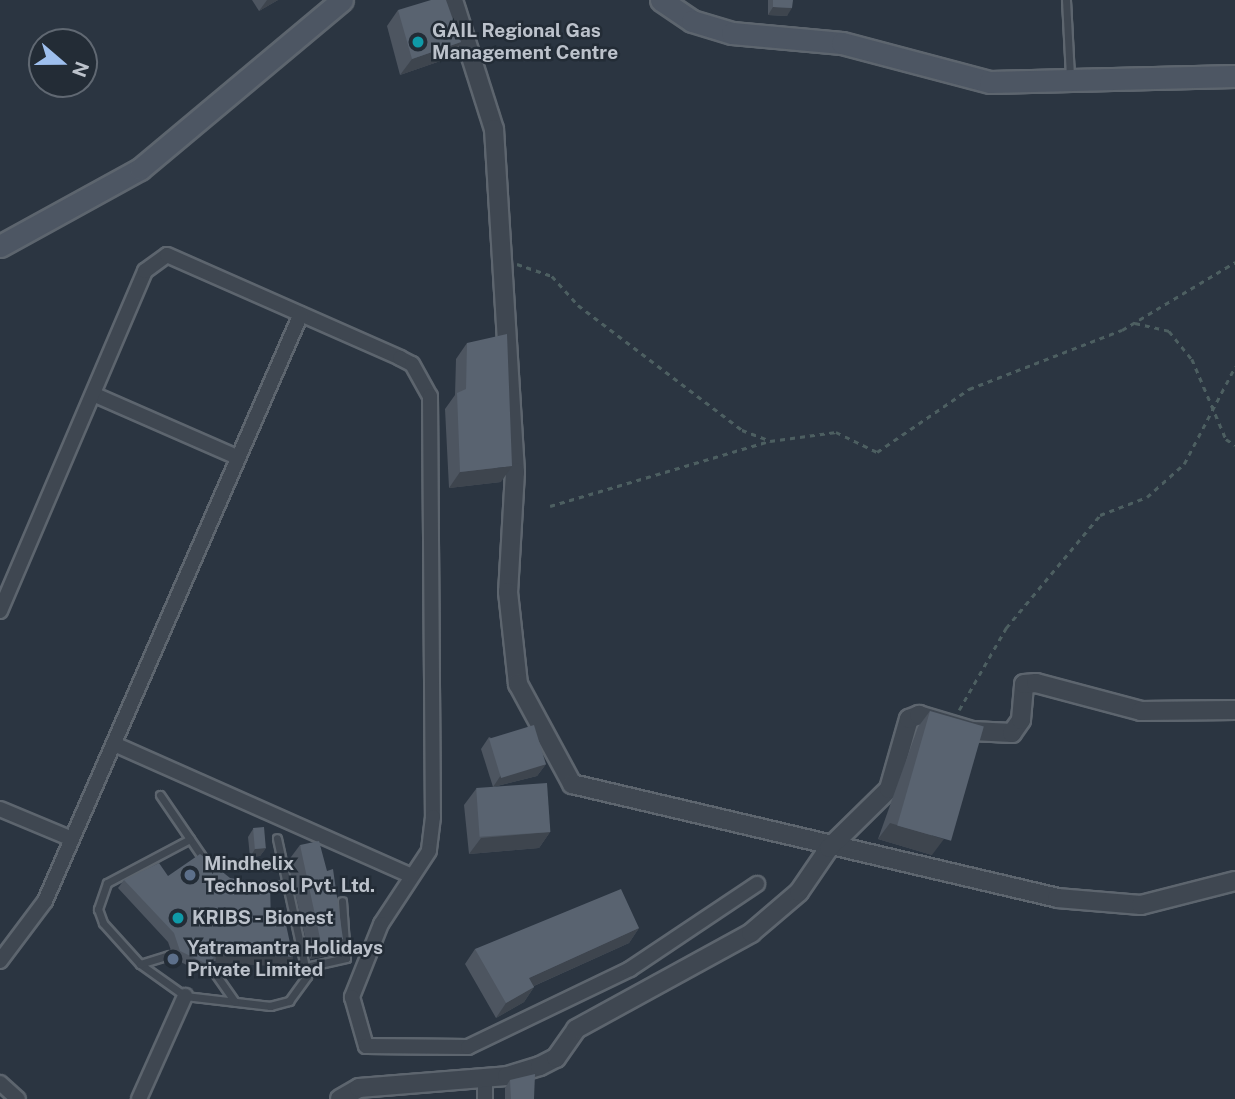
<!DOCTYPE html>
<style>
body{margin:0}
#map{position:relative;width:1235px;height:1099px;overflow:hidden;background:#2b3541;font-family:"Public Sans",sans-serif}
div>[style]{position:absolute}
.path>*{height:2.5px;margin-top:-1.25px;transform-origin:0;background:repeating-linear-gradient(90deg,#4d5f61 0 5px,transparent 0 10px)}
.roads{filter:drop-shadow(2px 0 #5d656e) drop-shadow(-2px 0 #5d656e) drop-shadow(0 2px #5d656e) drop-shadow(0 -2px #5d656e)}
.service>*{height:7px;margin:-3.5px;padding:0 3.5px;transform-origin:3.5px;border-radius:3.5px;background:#3f4751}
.minor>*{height:14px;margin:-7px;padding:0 7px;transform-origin:7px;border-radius:7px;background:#3f4751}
.tertiary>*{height:18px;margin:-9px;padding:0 9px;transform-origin:9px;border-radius:9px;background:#3f4751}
.secondary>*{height:21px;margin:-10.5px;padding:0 10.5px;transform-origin:10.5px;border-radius:10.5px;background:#4d5663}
.wall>*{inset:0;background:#4d5560}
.shaded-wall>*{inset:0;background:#3e454e;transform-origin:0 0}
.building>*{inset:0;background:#596370;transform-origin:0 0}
.dots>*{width:19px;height:19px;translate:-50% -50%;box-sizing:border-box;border:4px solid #232c36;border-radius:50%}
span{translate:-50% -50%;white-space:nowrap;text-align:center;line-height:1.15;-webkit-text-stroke:5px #232c36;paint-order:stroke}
.poi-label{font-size:19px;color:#bcc2cb;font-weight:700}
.left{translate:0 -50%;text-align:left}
.north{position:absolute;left:28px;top:28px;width:70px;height:70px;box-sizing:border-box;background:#232c36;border:2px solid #606872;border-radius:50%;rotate:110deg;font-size:19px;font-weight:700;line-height:28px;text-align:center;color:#bcc2cb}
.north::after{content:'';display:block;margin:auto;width:24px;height:32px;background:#9ebfee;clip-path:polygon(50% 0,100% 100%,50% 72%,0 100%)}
</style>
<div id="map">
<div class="path">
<div style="left:517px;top:264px;width:37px;rotate:19deg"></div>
<div style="left:552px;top:276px;width:39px;rotate:48deg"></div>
<div style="left:578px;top:305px;width:206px;rotate:37.3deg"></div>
<div style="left:742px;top:430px;width:30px;rotate:21deg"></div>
<div style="left:770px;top:441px;width:67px;rotate:-7.8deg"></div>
<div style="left:836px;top:432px;width:46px;rotate:26deg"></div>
<div style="left:877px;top:452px;width:112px;rotate:-34.4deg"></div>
<div style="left:969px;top:389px;width:164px;rotate:-21.1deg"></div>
<div style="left:1122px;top:330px;width:132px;rotate:-31deg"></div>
<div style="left:1135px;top:323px;width:35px;rotate:13deg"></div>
<div style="left:1169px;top:331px;width:36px;rotate:51deg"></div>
<div style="left:1192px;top:359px;width:87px;rotate:67deg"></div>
<div style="left:1226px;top:439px;width:11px;rotate:34deg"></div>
<div style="left:550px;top:506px;width:229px;rotate:-16.5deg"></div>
<div style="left:959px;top:710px;width:95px;rotate:-60.2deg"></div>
<div style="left:1006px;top:628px;width:147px;rotate:-50.2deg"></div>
<div style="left:1100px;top:515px;width:50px;rotate:-21deg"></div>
<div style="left:1147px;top:497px;width:50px;rotate:-41.7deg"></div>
<div style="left:1184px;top:464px;width:110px;rotate:-62.3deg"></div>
</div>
<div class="roads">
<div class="service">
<div style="left:1066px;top:0;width:77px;rotate:87deg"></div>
<div style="left:160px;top:795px;width:80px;rotate:55.7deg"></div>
<div style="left:190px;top:839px;width:94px;rotate:152.1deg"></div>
<div style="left:107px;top:883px;width:28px;rotate:109deg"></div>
<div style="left:98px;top:909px;width:15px;rotate:70deg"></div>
<div style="left:103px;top:923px;width:55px;rotate:47.9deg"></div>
<div style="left:140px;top:964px;width:55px;rotate:35.4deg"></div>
<div style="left:185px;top:996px;width:86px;rotate:6.7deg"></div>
<div style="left:270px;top:1006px;width:20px;rotate:-15deg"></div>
<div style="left:289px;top:1001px;width:31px;rotate:-54deg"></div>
<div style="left:307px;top:976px;width:141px;rotate:-102.3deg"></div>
<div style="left:261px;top:887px;width:26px;rotate:-4deg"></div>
<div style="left:140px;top:964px;width:31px;rotate:-17deg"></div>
<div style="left:306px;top:967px;width:41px;rotate:-12.7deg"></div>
<div style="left:346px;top:958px;width:57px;rotate:-94deg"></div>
<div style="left:212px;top:969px;width:40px;rotate:55.1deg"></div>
</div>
<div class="minor">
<div style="left:95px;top:395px;width:155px;rotate:23.6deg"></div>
<div style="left:0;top:611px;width:370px;rotate:-66.9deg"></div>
<div style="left:145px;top:271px;width:27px;rotate:-36deg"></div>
<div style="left:167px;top:255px;width:255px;rotate:23.8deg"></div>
<div style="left:400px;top:358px;width:13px;rotate:27deg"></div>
<div style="left:412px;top:364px;width:37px;rotate:61deg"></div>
<div style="left:430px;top:396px;width:421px;rotate:89.6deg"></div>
<div style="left:433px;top:817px;width:34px;rotate:97deg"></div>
<div style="left:429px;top:851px;width:87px;rotate:123.3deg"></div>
<div style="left:381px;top:924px;width:79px;rotate:111.7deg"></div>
<div style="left:352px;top:997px;width:51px;rotate:74.1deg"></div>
<div style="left:366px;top:1046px;width:102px;rotate:0.6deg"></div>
<div style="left:468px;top:1047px;width:180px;rotate:-25.7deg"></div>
<div style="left:630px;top:969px;width:153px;rotate:-33.8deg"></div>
<div style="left:114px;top:744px;width:324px;rotate:23.9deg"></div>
<div style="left:0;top:809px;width:78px;rotate:22.6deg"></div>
<div style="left:0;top:961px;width:75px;rotate:-53.1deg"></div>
<div style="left:45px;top:901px;width:640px;rotate:-66.44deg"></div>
<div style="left:0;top:1083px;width:24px;rotate:42deg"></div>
<div style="left:139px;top:1099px;width:113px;rotate:-65.9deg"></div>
<div style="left:485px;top:1099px;width:22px;rotate:-90deg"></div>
</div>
<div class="tertiary">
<div style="left:453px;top:0;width:135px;rotate:72.4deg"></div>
<div style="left:494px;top:129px;width:344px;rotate:86.5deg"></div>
<div style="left:515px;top:472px;width:120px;rotate:93.3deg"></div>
<div style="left:508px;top:592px;width:93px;rotate:83.8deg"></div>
<div style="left:518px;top:684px;width:114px;rotate:61.6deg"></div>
<div style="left:572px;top:784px;width:498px;rotate:13.2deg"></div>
<div style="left:1057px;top:898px;width:84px;rotate:4.8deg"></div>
<div style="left:1141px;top:905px;width:97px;rotate:-14.3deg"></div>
<div style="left:340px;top:1099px;width:22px;rotate:-30deg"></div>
<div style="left:359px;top:1088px;width:148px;rotate:-4.6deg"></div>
<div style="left:507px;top:1076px;width:34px;rotate:-17deg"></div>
<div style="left:540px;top:1066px;width:18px;rotate:-27deg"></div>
<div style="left:556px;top:1058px;width:35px;rotate:-55deg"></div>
<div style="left:576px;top:1029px;width:200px;rotate:-28.7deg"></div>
<div style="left:751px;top:933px;width:63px;rotate:-40.5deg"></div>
<div style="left:799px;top:892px;width:53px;rotate:-55.7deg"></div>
<div style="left:829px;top:848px;width:84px;rotate:-44.5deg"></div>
<div style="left:889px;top:789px;width:73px;rotate:-74.1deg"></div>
<div style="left:909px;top:719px;width:11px;rotate:-22deg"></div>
<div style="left:919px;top:715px;width:55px;rotate:16.8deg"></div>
<div style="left:972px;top:731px;width:40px;rotate:2.9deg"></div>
<div style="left:1012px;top:733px;width:16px;rotate:-55deg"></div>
<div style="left:1021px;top:720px;width:36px;rotate:-85deg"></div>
<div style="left:1024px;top:684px;width:12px;rotate:-5deg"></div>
<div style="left:1036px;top:683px;width:109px;rotate:14.9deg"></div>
<div style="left:1141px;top:711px;width:94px;rotate:-0.6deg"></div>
</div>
<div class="secondary">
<div style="left:661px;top:0;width:37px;rotate:34deg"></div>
<div style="left:692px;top:21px;width:42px;rotate:16.7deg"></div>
<div style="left:732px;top:33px;width:110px;rotate:5.2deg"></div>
<div style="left:842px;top:43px;width:153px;rotate:14.8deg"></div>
<div style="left:990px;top:82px;width:245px;rotate:-1.4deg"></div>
<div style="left:0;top:246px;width:160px;rotate:-28.8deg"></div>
<div style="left:140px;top:169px;width:263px;rotate:-39.9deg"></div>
</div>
</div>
<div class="wall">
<div style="clip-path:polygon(252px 0,278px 0,259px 11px)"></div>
<div style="clip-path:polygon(768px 0,793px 0,787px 16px,768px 15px)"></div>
<div style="clip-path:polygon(398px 10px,461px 42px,449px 58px,400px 75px,387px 26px)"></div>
<div style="clip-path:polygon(467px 343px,501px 482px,449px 488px,445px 409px,455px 395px,456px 359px)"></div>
<div style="clip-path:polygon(930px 711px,932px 855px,878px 839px,918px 727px)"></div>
<div style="clip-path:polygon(489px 737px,546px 764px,537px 776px,493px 787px,481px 749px)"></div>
<div style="clip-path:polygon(476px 789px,550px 832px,539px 848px,469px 854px,464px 805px)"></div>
<div style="clip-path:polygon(253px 829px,266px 848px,260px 856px,250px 857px,248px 837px)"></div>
<div style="clip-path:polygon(300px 845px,343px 939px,332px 955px,310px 959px,288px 861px)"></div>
<div style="clip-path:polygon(168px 876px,271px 922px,287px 965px,212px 961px,204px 973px,174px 959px,168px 942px,118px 888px,124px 880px)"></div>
<div style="clip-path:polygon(639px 928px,629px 943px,534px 986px,534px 987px,524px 1002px,496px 1018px,465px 964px,475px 949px)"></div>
<div style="clip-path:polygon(510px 1080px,534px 1099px,505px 1099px,505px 1088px)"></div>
</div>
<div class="shaded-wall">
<div style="clip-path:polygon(267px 0,278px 0,259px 11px)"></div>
<div style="clip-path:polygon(773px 7px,792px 8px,787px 16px,768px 15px)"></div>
<div style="clip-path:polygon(461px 42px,449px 58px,400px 75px,412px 59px)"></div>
<div style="clip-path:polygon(512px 466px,501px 482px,449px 488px,460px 472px)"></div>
<div style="clip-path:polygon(546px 764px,537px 776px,493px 787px,501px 775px)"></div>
<div style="clip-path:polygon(890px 823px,944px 839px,932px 855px,878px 839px)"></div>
<div style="clip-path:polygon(550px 832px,539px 848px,469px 854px,481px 838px)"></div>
<div style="clip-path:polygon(266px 848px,260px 856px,250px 857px,255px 849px)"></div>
<div style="clip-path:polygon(639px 928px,629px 943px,518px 993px,529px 978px)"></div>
<div style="clip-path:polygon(343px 939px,332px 955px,310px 959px,321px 943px)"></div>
<div style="left:216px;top:953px;width:77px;height:10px;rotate:3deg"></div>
<div style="clip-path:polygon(534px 987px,524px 1002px,496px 1018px,506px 1003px)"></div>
</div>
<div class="building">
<div style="clip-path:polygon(431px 0,446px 0,461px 42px,412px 59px,398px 10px)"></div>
<div style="clip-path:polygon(773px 0,793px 0,792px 8px,773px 7px)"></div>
<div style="clip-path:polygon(507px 334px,512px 466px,460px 472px,457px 393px,466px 389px,467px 343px)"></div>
<div style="left:930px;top:711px;width:56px;height:119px;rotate:16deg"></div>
<div style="left:534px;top:725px;width:41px;height:47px;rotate:73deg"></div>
<div style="left:547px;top:783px;width:49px;height:71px;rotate:86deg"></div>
<div style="left:264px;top:827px;width:21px;height:11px;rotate:85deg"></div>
<div style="clip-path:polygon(319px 841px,327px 871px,333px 869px,343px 939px,321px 943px,300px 845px)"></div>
<div style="clip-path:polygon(200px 854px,230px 878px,270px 884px,271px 922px,285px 920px,293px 957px,216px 953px,209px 965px,180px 951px,174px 933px,124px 880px,159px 863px,168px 876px)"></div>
<div style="clip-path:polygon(621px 889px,639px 928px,529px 978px,534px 987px,506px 1003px,475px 949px)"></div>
<div style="clip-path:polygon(535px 1074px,534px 1099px,511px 1099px,510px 1080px)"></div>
</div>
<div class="dots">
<div style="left:418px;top:42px;background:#0f9aa8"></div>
<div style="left:190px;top:875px;background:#5c6f8a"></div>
<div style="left:178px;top:918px;background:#0f9aa8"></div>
<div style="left:173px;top:959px;background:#5c6f8a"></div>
</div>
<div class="poi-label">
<span class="left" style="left:432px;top:42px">GAIL Regional Gas<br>Management Centre</span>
<span class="left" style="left:204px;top:875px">Mindhelix<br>Technosol Pvt. Ltd.</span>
<span class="left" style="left:192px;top:918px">KRIBS - Bionest</span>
<span class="left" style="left:187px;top:959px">Yatramantra Holidays<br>Private Limited</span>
</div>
<div class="north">N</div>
</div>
